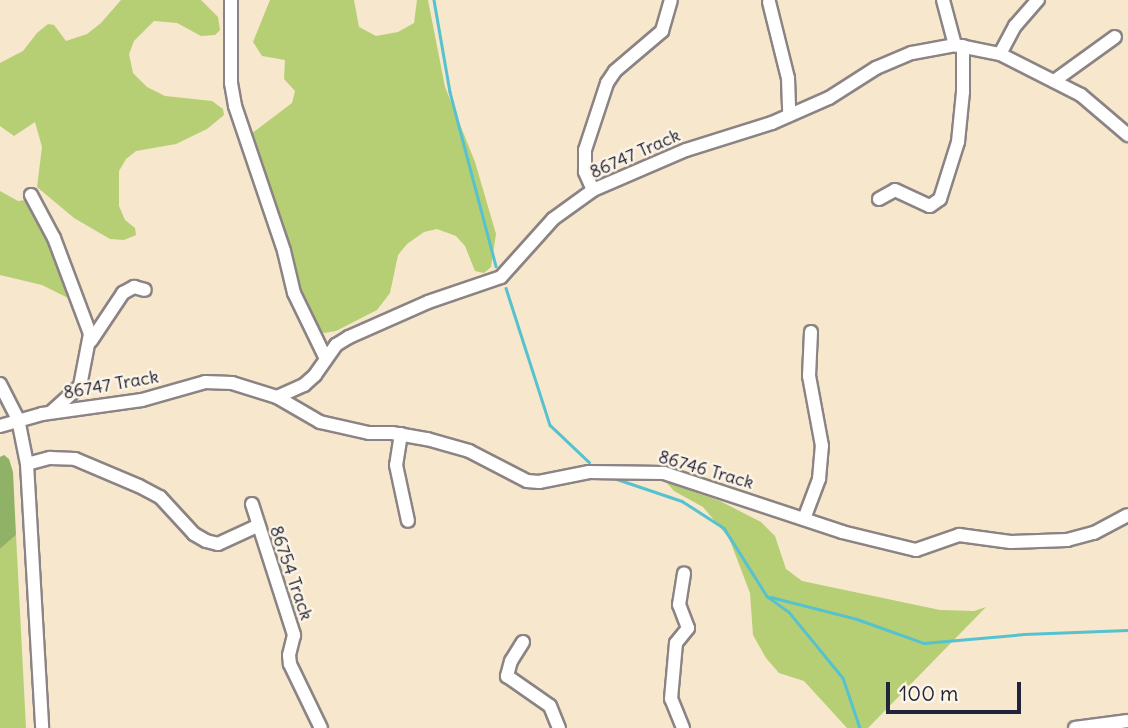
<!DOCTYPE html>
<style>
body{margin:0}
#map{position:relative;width:1128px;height:728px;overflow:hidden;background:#f6e7cd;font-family:Delius,sans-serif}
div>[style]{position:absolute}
.green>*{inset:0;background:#b6cf74}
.forest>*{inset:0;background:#90b266}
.stream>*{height:2.5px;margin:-1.25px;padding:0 1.25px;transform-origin:1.25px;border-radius:1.25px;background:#56c2d0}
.roads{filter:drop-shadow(2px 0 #8c8484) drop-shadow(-2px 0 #8c8484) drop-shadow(0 2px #8c8484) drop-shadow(0 -2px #8c8484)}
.minor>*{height:12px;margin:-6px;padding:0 6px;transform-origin:6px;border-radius:6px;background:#fff}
span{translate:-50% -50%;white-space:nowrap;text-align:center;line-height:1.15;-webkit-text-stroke:5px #fcf5e5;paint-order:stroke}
.street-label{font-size:18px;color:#22223b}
.scale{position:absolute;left:886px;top:682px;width:135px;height:32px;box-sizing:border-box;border:4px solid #22223b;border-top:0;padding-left:9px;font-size:21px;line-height:24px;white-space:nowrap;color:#22223b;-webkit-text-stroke:5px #fcf5e5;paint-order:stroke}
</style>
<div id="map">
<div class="green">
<div style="clip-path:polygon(121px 0,201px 0,218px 17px,220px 30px,215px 35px,201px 36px,177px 23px,154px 21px,134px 41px,129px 54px,133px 73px,147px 87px,165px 96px,212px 101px,223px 109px,224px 115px,207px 129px,176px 144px,136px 151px,126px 159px,119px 171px,119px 206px,125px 220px,135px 228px,136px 235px,124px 240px,110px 239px,74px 218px,37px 187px,42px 147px,35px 122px,14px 136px,0 126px,0 63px,23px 51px,37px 33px,48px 24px,54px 25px,66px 41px,87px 34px,101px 23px)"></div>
<div style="clip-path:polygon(270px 0,354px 0,359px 27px,376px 36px,398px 32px,414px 23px,417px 0,428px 0,445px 87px,475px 162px,496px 234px,491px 267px,484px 273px,475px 271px,465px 246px,456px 236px,437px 229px,424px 232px,407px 244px,398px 255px,390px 293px,377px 310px,336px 331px,324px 333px,316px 329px,305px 305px,251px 134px,292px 103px,295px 91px,284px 79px,285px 60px,262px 56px,253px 42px)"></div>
<div style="clip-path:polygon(0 191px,18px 201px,26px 200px,49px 238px,72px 296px,70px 299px,42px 285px,0 275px)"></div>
<div style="clip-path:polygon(666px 482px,720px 501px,761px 522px,775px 536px,786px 569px,802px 581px,940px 610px,974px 611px,986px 607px,868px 728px,847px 728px,804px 681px,779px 673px,766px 658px,753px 635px,750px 593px,729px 538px,703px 507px,674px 491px)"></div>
<div style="clip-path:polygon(16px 535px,26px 728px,0 728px,0 549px)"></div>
</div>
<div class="forest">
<div style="clip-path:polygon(4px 455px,9px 459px,13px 472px,16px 535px,0 549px,0 457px)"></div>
</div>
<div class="stream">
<div style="left:434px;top:0;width:93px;rotate:80.1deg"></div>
<div style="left:450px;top:92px;width:180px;rotate:75.2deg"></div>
<div style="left:506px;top:288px;width:144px;rotate:72.2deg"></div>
<div style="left:550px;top:425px;width:54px;rotate:43.5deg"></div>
<div style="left:614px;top:478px;width:72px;rotate:18.7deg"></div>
<div style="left:682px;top:501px;width:50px;rotate:32.7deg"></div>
<div style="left:724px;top:528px;width:80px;rotate:57.7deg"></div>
<div style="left:767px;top:596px;width:27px;rotate:36deg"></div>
<div style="left:789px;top:612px;width:85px;rotate:50.7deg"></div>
<div style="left:843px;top:678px;width:53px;rotate:71.2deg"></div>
<div style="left:771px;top:597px;width:89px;rotate:14.3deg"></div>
<div style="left:857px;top:619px;width:71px;rotate:19.7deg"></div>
<div style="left:924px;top:643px;width:100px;rotate:-5.1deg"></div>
<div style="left:1024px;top:634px;width:104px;rotate:-2.2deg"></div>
</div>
<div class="roads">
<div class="minor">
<div style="left:231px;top:0;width:83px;rotate:90deg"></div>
<div style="left:231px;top:83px;width:23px;rotate:80deg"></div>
<div style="left:235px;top:106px;width:153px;rotate:71.3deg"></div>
<div style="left:284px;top:251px;width:43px;rotate:76.6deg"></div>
<div style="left:294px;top:293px;width:73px;rotate:64.1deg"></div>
<div style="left:943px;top:0;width:47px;rotate:75.1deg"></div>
<div style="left:769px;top:2px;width:78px;rotate:76deg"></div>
<div style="left:788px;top:78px;width:37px;rotate:88deg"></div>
<div style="left:1000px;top:54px;width:32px;rotate:-62deg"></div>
<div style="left:1015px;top:26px;width:35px;rotate:-49deg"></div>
<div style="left:1054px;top:81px;width:75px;rotate:-35.8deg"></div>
<div style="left:593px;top:190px;width:20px;rotate:-114deg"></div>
<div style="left:585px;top:172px;width:22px;rotate:-90deg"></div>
<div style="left:585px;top:150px;width:71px;rotate:-71.8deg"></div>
<div style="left:607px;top:83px;width:14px;rotate:-56deg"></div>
<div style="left:615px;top:71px;width:62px;rotate:-40.4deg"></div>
<div style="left:662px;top:31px;width:32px;rotate:-74deg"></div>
<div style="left:31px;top:195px;width:49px;rotate:61.9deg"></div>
<div style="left:54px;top:238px;width:103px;rotate:69.4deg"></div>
<div style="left:90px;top:334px;width:53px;rotate:100.9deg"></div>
<div style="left:80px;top:386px;width:38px;rotate:138deg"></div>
<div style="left:879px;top:199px;width:18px;rotate:-29deg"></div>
<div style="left:895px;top:190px;width:38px;rotate:25deg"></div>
<div style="left:930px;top:206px;width:12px;rotate:-35deg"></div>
<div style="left:940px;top:199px;width:60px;rotate:-72.5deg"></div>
<div style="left:958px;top:142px;width:50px;rotate:-84.3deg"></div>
<div style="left:963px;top:92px;width:46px;rotate:-90deg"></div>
<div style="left:91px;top:341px;width:58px;rotate:-56.3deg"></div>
<div style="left:123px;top:293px;width:13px;rotate:-29deg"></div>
<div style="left:134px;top:287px;width:11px;rotate:15deg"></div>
<div style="left:0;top:384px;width:39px;rotate:63deg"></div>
<div style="left:18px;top:419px;width:46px;rotate:78.7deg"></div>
<div style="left:27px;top:464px;width:264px;rotate:86.7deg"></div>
<div style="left:277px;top:397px;width:30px;rotate:-24deg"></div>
<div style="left:304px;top:385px;width:15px;rotate:-42deg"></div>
<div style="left:315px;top:375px;width:37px;rotate:-55deg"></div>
<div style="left:336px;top:345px;width:15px;rotate:-32deg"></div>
<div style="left:349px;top:337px;width:86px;rotate:-23.9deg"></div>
<div style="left:428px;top:302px;width:77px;rotate:-18.9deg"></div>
<div style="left:501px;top:277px;width:78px;rotate:-48.1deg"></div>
<div style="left:553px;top:219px;width:49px;rotate:-35.9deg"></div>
<div style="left:593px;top:190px;width:101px;rotate:-23.3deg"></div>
<div style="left:686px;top:150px;width:90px;rotate:-17.4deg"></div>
<div style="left:772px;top:123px;width:62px;rotate:-23.7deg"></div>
<div style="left:829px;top:98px;width:56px;rotate:-32.6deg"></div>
<div style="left:876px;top:68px;width:39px;rotate:-23deg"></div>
<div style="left:912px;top:53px;width:44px;rotate:-10.5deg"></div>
<div style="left:955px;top:45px;width:46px;rotate:11.3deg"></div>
<div style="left:1000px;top:54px;width:91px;rotate:26.8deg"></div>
<div style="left:1081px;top:95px;width:62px;rotate:40.4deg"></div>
<div style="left:0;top:426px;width:44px;rotate:-15.9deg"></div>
<div style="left:42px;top:414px;width:101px;rotate:-8deg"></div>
<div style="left:142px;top:400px;width:66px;rotate:-15.9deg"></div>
<div style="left:205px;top:382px;width:27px;rotate:2deg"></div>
<div style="left:232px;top:383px;width:47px;rotate:17.3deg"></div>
<div style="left:277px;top:397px;width:50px;rotate:30.2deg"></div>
<div style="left:320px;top:422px;width:50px;rotate:12.7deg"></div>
<div style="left:369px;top:433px;width:23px"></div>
<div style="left:392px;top:433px;width:36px;rotate:10deg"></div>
<div style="left:427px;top:439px;width:44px;rotate:15.9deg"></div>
<div style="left:469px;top:451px;width:65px;rotate:27.3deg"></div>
<div style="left:527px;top:481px;width:12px;rotate:5deg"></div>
<div style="left:539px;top:482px;width:51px;rotate:-11.3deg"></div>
<div style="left:589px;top:472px;width:75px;rotate:0.8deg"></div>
<div style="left:664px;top:473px;width:188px;rotate:18.3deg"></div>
<div style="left:842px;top:532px;width:76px;rotate:13.7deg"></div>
<div style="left:916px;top:550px;width:46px;rotate:-19.2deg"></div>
<div style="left:959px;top:535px;width:52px;rotate:7.7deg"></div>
<div style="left:1011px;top:542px;width:56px;rotate:-2deg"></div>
<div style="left:1067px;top:540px;width:28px;rotate:-15deg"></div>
<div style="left:1094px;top:533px;width:38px;rotate:-28deg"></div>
<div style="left:401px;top:434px;width:31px;rotate:99deg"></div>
<div style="left:396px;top:465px;width:57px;rotate:77.9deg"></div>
<div style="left:27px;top:464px;width:24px;rotate:-15deg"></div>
<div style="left:50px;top:458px;width:25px;rotate:2deg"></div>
<div style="left:75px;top:459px;width:69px;rotate:22.9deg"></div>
<div style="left:139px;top:486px;width:24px;rotate:28deg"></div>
<div style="left:160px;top:497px;width:50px;rotate:47.4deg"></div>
<div style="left:194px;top:534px;width:14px;rotate:30deg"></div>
<div style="left:206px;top:541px;width:12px;rotate:14deg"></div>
<div style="left:218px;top:544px;width:43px;rotate:-24.8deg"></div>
<div style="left:252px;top:504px;width:138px;rotate:72.2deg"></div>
<div style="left:294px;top:635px;width:21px;rotate:104deg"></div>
<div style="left:289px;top:655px;width:9px;rotate:84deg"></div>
<div style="left:290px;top:664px;width:71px;rotate:64.2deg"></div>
<div style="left:804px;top:519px;width:43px;rotate:-69.4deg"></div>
<div style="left:819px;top:479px;width:33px;rotate:-85deg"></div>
<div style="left:822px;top:446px;width:71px;rotate:-100.5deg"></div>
<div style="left:809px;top:376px;width:44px;rotate:-87.4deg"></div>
<div style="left:523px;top:642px;width:22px;rotate:122deg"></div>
<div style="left:511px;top:661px;width:16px;rotate:105deg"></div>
<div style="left:507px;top:676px;width:52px;rotate:34.9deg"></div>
<div style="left:550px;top:706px;width:24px;rotate:68deg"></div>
<div style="left:683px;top:728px;width:31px;rotate:-112deg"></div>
<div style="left:671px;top:699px;width:56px;rotate:-84.9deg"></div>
<div style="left:676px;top:643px;width:19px;rotate:-51deg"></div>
<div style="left:688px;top:628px;width:25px;rotate:-111deg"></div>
<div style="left:679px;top:605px;width:32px;rotate:-81deg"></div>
<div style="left:1075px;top:728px;width:53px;rotate:-7.5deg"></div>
</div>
</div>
<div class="street-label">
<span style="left:635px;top:154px;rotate:-24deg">86747 Track</span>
<span style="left:111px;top:385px;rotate:-10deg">86747 Track</span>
<span style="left:706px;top:470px;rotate:16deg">86746 Track</span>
<span style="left:291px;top:573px;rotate:71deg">86754 Track</span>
</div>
<div class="scale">100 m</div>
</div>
